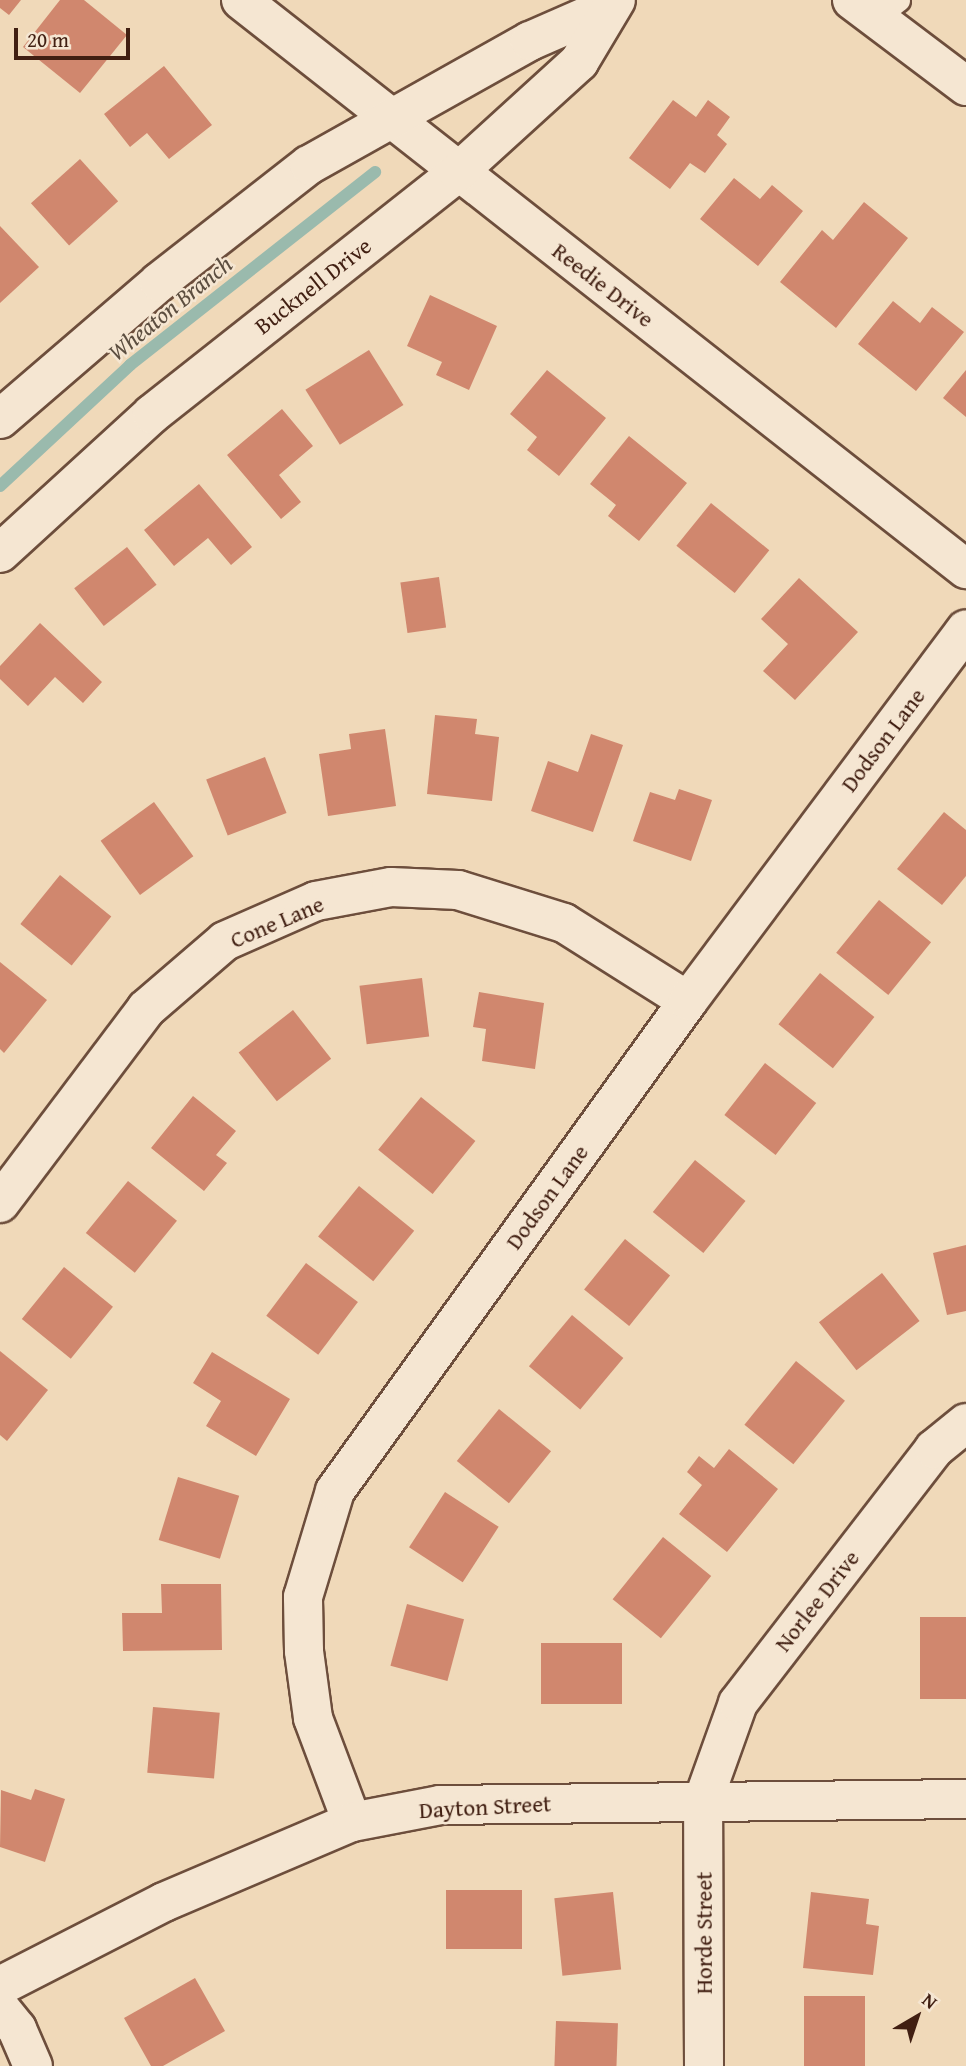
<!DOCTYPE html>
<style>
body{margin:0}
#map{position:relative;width:966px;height:2066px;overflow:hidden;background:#f0d9b9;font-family:"Gentium Book Plus",serif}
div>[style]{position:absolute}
.stream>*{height:12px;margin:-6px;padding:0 6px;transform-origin:6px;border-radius:6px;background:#9abaad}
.building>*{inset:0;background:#d0876e;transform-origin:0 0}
.roads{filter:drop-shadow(2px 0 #6d4e3c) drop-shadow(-2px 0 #6d4e3c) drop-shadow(0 2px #6d4e3c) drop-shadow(0 -2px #6d4e3c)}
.lane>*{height:23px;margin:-11.5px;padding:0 11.5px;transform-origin:11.5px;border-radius:11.5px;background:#f5e6d2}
.street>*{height:38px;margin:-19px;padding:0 19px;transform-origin:19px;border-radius:19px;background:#f5e6d2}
.secondary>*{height:38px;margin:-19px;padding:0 19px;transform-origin:19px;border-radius:19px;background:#f5e6d2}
span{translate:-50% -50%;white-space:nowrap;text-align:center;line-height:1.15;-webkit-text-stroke:5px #f5e6d2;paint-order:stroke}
.street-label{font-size:23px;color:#411f12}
.water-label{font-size:24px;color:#5c4e40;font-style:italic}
.north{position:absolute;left:882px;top:1982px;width:70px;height:70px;-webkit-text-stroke:5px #f5e6d2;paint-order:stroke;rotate:39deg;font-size:19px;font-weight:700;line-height:28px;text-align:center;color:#411f12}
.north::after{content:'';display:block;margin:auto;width:24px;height:32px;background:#411f12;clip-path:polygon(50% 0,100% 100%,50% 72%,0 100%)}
.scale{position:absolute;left:14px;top:28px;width:116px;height:32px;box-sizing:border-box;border:4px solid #411f12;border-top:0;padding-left:9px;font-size:21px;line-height:24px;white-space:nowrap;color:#411f12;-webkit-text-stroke:5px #f5e6d2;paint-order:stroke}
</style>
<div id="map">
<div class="stream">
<div style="left:0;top:486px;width:178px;rotate:-42.9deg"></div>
<div style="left:130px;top:365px;width:312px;rotate:-38.2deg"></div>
</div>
<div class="building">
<div style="clip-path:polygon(0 0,21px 0,9px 15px,0 8px)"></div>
<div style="clip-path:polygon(60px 0,84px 0,127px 35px,80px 93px,23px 47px)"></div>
<div style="clip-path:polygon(164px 66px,212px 125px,169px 159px,147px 133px,130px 147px,104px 114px)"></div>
<div style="clip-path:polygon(673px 100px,696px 117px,708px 100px,730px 117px,717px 135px,727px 144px,705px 173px,690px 163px,670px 189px,629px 158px)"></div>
<div style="left:80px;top:159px;width:57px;height:66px;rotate:48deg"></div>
<div style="clip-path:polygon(734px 178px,760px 199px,772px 185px,803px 211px,758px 266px,700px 219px)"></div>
<div style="clip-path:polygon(864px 202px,908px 238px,836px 328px,780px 282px,822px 230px,833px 240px)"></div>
<div style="clip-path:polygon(0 226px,39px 267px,0 303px)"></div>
<div style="clip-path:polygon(430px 295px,497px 326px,469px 390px,436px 375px,442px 362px,407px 346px)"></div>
<div style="clip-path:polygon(893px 301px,920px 323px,932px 307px,964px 332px,916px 391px,858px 344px)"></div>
<div style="left:369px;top:350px;width:65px;height:75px;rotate:58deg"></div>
<div style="clip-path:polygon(547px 370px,606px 418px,559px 476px,527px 450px,537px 437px,510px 414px)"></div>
<div style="clip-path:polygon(966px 370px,966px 417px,943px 398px)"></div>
<div style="clip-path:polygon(282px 409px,313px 446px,279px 475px,301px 502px,281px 519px,227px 455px)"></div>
<div style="clip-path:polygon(629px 436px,687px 483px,639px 541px,608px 516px,616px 505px,590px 484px)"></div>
<div style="clip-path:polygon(199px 484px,252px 547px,231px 565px,208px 538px,174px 566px,144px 530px)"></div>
<div style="left:711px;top:503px;width:75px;height:55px;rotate:39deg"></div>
<div style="left:127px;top:547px;width:48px;height:67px;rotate:52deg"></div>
<div style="left:439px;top:577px;width:51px;height:39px;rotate:82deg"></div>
<div style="clip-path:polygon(799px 578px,858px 632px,795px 700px,763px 671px,788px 644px,761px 619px)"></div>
<div style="clip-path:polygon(40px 623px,102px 682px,83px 703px,55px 677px,28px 706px,0 679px,0 666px)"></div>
<div style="clip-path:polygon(435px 715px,477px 719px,475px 734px,499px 737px,492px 801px,427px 794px)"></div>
<div style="clip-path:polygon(385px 729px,396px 806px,328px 816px,319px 754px,351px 749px,349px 734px)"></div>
<div style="clip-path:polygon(591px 734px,623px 745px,593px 832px,531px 811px,548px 761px,578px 772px)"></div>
<div style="left:265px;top:757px;width:60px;height:63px;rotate:69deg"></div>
<div style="clip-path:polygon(679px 789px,712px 800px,691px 861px,633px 841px,650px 792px,675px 800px)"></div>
<div style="left:154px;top:802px;width:67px;height:66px;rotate:54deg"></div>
<div style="clip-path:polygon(944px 812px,966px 830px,966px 876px,942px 905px,897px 869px)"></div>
<div style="left:60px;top:875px;width:66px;height:63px;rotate:39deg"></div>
<div style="left:879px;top:900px;width:67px;height:68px;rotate:39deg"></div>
<div style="clip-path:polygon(0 962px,47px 1000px,4px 1053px,0 1049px)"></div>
<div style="left:820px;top:973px;width:70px;height:66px;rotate:39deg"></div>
<div style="left:422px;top:978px;width:59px;height:63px;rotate:83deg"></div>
<div style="clip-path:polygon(479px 992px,544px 1003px,535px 1069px,482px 1061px,486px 1029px,473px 1027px)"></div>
<div style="left:293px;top:1010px;width:62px;height:69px;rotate:52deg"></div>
<div style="left:765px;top:1063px;width:65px;height:66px;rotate:38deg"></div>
<div style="clip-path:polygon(193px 1096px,236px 1131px,216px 1155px,227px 1163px,204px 1191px,151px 1148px)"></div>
<div style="left:421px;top:1097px;width:70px;height:68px;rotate:39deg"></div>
<div style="left:695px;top:1160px;width:65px;height:67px;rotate:39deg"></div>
<div style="left:128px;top:1181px;width:63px;height:67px;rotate:39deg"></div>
<div style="left:359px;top:1186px;width:71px;height:65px;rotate:39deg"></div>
<div style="left:625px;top:1239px;width:58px;height:65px;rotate:39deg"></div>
<div style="clip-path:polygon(966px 1245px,966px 1311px,947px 1315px,933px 1253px)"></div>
<div style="left:306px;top:1263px;width:65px;height:66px;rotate:37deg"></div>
<div style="left:64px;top:1267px;width:63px;height:67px;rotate:39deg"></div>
<div style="left:882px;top:1273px;width:61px;height:80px;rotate:52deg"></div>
<div style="left:572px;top:1315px;width:67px;height:67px;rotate:40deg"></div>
<div style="clip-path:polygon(0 1351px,48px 1390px,7px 1441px,0 1435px)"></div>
<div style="clip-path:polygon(212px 1352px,290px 1399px,256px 1456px,206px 1426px,221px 1401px,193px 1383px)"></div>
<div style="left:796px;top:1361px;width:63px;height:82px;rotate:39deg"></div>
<div style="left:499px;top:1409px;width:67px;height:67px;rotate:39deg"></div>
<div style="clip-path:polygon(729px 1449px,778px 1489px,727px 1552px,679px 1514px,702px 1485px,687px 1472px,699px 1456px,714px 1468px)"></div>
<div style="left:178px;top:1477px;width:64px;height:66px;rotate:17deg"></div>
<div style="left:445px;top:1492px;width:64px;height:66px;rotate:33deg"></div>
<div style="left:663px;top:1537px;width:62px;height:80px;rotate:39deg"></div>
<div style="clip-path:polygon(161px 1584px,221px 1584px,222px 1650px,123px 1651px,122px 1613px,162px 1613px)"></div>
<div style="left:407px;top:1604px;width:59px;height:64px;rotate:15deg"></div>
<div style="left:920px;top:1617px;width:46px;height:82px"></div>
<div style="left:622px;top:1643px;width:61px;height:81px;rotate:90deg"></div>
<div style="left:153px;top:1707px;width:67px;height:66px;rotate:5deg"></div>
<div style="clip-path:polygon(35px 1789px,65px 1799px,45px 1862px,0 1847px,1px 1790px,31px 1800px)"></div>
<div style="left:446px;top:1890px;width:76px;height:59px"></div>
<div style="left:613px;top:1892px;width:78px;height:59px;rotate:84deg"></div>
<div style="clip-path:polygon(811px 1892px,869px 1899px,866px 1924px,879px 1926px,873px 1975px,803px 1968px)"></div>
<div style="clip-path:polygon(195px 1978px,225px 2031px,163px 2066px,151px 2066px,124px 2018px)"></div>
<div style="left:804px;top:1996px;width:61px;height:70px"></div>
<div style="left:556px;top:2021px;width:62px;height:45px;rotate:2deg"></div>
</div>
<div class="roads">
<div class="lane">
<div style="left:876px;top:17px;width:28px;rotate:-38deg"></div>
</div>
<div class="street">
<div style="left:241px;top:0;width:922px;rotate:38.13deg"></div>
<div style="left:852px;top:0;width:143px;rotate:37deg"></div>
<div style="left:0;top:419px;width:210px;rotate:-40.7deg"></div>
<div style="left:159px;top:282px;width:190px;rotate:-38deg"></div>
<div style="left:309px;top:165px;width:253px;rotate:-29.3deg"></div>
<div style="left:530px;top:41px;width:87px;rotate:-23.6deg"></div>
<div style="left:0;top:553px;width:206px;rotate:-42.4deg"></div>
<div style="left:152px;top:414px;width:390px;rotate:-38.3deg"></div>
<div style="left:458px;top:172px;width:164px;rotate:-42.3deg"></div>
<div style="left:579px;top:62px;width:72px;rotate:-59.2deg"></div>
<div style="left:0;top:1203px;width:243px;rotate:-53deg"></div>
<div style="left:146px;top:1009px;width:104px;rotate:-40.7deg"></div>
<div style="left:225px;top:941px;width:99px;rotate:-23.7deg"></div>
<div style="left:316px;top:901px;width:76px;rotate:-10.6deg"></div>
<div style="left:391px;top:887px;width:67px;rotate:2.6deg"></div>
<div style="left:458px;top:890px;width:111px;rotate:17.3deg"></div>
<div style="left:564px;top:923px;width:146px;rotate:32.2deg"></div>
<div style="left:352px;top:1822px;width:111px;rotate:-110.6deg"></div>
<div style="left:313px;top:1718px;width:68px;rotate:-97.7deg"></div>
<div style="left:304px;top:1651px;width:54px;rotate:-91.1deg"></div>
<div style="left:303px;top:1597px;width:111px;rotate:-73.2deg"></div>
<div style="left:335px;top:1491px;width:604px;rotate:-54.23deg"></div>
<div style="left:688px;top:1001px;width:464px;rotate:-53.2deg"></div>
<div style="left:0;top:2008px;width:27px;rotate:51deg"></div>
<div style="left:17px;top:2029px;width:40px;rotate:66.6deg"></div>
<div style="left:704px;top:2066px;width:265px;rotate:-90.2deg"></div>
<div style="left:703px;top:1801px;width:104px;rotate:-70.3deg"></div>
<div style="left:738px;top:1703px;width:321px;rotate:-52.3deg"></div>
<div style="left:934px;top:1449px;width:41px;rotate:-39.1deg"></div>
</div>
<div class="secondary">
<div style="left:0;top:1986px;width:184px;rotate:-27.1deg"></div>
<div style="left:164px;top:1902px;width:204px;rotate:-23.1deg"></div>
<div style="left:352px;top:1822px;width:90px;rotate:-10.9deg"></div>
<div style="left:440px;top:1805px;width:526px;rotate:-0.65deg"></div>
</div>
</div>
<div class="street-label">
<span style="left:603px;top:285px;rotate:38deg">Reedie Drive</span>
<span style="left:313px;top:286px;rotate:-38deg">Bucknell Drive</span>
<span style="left:883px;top:740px;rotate:-53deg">Dodson Lane</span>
<span style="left:277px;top:922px;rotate:-23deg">Cone Lane</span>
<span style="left:547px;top:1197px;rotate:-54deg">Dodson Lane</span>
<span style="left:817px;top:1601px;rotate:-52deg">Norlee Drive</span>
<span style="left:485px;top:1807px;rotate:-3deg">Dayton Street</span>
<span style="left:704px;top:1933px;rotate:-90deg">Horde Street</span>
</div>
<div class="water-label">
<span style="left:170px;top:308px;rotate:-39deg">Wheaton Branch</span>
</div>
<div class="north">N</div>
<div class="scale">20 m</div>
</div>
